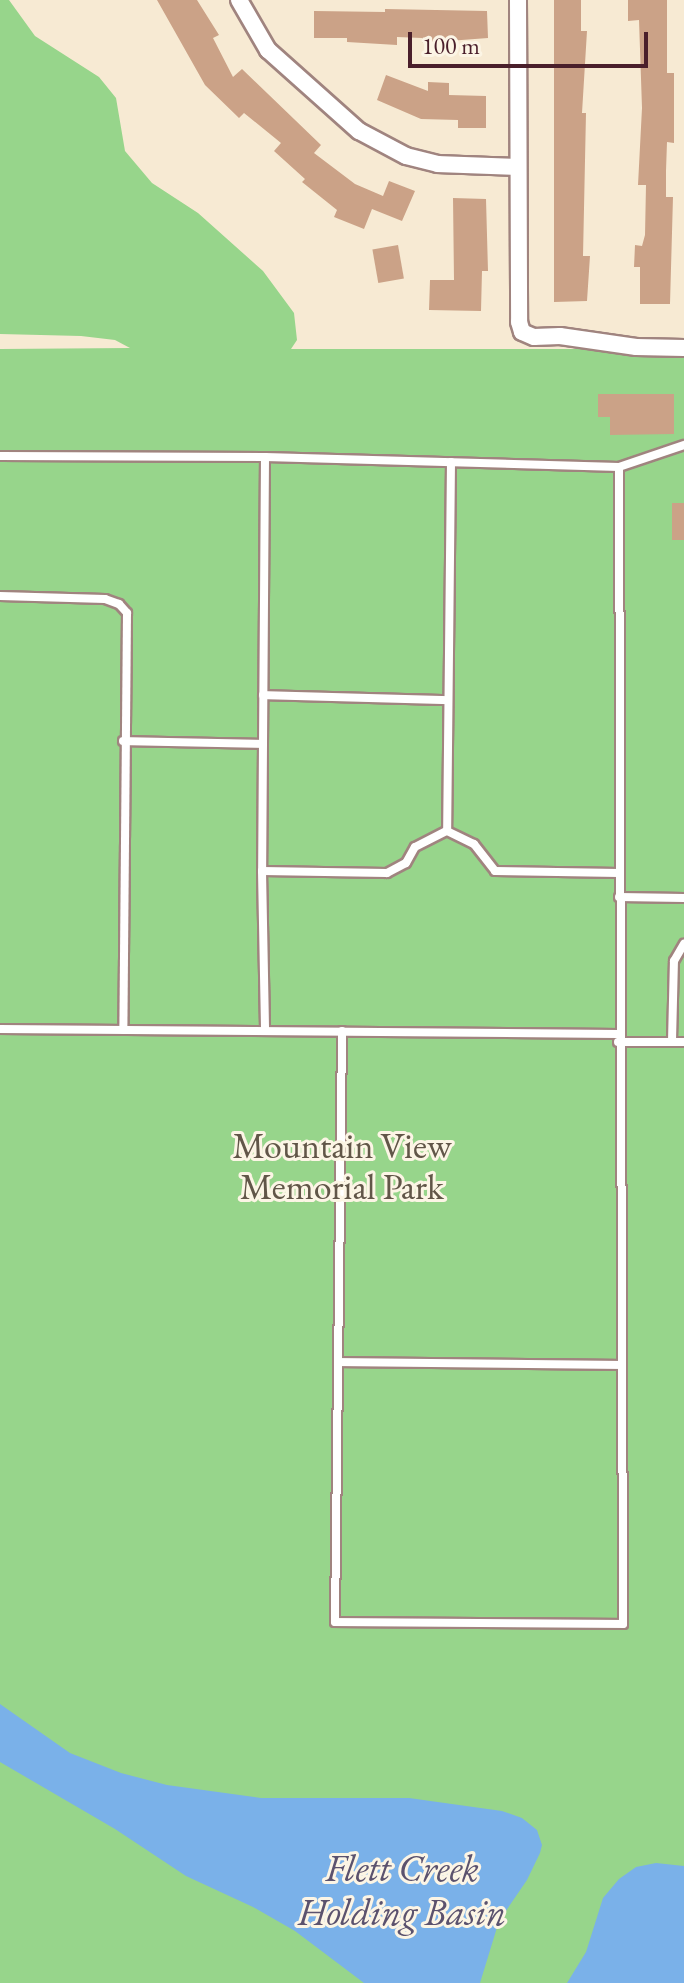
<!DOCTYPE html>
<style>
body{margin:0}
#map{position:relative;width:684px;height:1983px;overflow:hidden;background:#f7ead3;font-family:"EB Garamond",serif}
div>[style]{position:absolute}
.green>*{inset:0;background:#97d58b}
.water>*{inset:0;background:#7ab1e9}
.building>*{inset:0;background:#cba287;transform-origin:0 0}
.roads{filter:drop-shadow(2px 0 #a0847f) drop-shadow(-2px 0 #a0847f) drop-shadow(0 2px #a0847f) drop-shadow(0 -2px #a0847f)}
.service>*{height:8px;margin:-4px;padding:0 4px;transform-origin:4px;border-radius:4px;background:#fff}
.minor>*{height:16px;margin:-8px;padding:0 8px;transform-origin:8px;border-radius:8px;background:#fff}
span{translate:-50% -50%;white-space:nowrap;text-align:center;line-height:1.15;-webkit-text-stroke:6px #fcf5e5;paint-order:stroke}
.park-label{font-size:36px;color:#615648}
.water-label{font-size:38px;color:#5b526e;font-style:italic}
.scale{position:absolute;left:408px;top:32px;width:240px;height:36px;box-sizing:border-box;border:4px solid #4a1f2b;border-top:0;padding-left:10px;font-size:24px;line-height:28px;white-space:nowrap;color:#4a1f2b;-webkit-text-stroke:6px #fcf5e5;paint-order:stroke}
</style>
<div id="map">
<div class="green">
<div style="clip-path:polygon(0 0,9px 0,35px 36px,99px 77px,116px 98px,125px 151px,152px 183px,198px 213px,263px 271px,294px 313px,297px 340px,291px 349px,684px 349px,684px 1983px,0 1983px,0 349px,130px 348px,115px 340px,81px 336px,0 334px)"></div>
</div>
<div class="water">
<div style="clip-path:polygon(0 1704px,70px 1753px,121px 1773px,167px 1785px,261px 1798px,409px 1798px,502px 1811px,522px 1818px,537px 1830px,542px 1845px,540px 1853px,527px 1880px,499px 1921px,480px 1983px,364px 1983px,295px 1931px,253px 1907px,186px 1876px,115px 1829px,0 1762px)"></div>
<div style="clip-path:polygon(656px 1863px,684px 1866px,684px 1983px,567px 1983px,586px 1952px,603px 1898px,619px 1879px,636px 1867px)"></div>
</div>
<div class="building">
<div style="clip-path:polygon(157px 0,197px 0,219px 35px,213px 38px,233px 77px,242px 69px,321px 145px,314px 153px,355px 184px,383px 196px,389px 181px,415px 191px,402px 221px,372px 209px,364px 229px,334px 217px,337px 210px,302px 182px,305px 179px,274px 151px,281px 143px,244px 113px,239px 118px,205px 85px)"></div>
<div style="clip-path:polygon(554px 0,581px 0,581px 31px,587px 31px,582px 113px,586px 113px,583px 256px,590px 256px,587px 301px,554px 302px)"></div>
<div style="clip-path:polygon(628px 0,667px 0,667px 73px,674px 73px,674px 143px,667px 142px,666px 171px,666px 197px,673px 197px,670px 304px,640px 304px,640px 267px,634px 267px,635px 245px,642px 246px,645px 235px,646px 185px,638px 185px,642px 108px,639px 20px,628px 21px)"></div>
<div style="clip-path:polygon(385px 9px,487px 11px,488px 38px,422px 43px,422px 38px,397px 37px,397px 45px,347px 42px,347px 38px,314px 38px,314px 11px,385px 12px)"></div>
<div style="clip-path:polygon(386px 75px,428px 91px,428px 82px,449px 83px,449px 95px,486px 96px,486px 128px,458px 128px,458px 120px,421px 119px,377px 100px)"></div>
<div style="clip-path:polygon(453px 198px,486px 199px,488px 271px,482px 271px,481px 311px,429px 310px,430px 280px,454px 280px)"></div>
<div style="left:398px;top:245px;width:34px;height:26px;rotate:80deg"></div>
<div style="clip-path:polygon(598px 394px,674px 394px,674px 434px,610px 435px,610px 417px,598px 417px)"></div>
<div style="left:672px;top:503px;width:12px;height:37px"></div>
</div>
<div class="roads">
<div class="service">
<div style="left:0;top:456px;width:265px;rotate:0.2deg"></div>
<div style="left:265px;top:457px;width:354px;rotate:1.6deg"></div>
<div style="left:619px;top:467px;width:1157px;rotate:89.8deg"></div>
<div style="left:623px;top:1624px;width:288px;rotate:-179.6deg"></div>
<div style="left:335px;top:1622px;width:591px;rotate:-89.32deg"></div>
<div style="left:265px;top:457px;width:414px;rotate:90.4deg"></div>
<div style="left:262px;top:871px;width:160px;rotate:88.9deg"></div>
<div style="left:451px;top:462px;width:369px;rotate:90.6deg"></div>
<div style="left:447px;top:831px;width:30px;rotate:26deg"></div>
<div style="left:474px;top:844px;width:34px;rotate:52deg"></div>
<div style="left:495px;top:871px;width:124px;rotate:0.9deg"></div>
<div style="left:619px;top:467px;width:69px;rotate:-18.7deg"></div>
<div style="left:0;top:596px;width:105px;rotate:1.6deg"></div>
<div style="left:105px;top:599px;width:15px;rotate:20deg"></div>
<div style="left:119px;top:604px;width:12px;rotate:48deg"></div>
<div style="left:127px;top:613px;width:417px;rotate:90.5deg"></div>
<div style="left:263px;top:695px;width:184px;rotate:1.6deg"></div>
<div style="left:123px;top:741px;width:140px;rotate:1.2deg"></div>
<div style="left:262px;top:871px;width:125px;rotate:0.9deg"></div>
<div style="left:387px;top:873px;width:21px;rotate:-28deg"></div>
<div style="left:406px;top:863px;width:18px;rotate:-61deg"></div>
<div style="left:415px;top:847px;width:36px;rotate:-27deg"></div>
<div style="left:619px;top:897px;width:65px;rotate:0.9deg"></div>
<div style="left:0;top:1029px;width:618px;rotate:0.46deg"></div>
<div style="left:672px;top:1041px;width:80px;rotate:-88.6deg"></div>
<div style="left:674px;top:961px;width:20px;rotate:-60deg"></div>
<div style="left:618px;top:1042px;width:66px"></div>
<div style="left:338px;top:1362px;width:283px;rotate:0.6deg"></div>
</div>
<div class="minor">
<div style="left:239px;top:0;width:58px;rotate:59.9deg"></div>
<div style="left:268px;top:50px;width:122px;rotate:41.7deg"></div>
<div style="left:359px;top:131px;width:53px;rotate:28deg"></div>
<div style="left:406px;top:156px;width:33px;rotate:14deg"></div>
<div style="left:438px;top:164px;width:79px;rotate:2.2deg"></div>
<div style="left:518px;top:0;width:322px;rotate:89.8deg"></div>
<div style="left:519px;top:322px;width:10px;rotate:73deg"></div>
<div style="left:522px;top:332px;width:13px;rotate:23deg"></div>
<div style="left:534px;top:337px;width:26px;rotate:-2deg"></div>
<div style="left:560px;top:336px;width:77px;rotate:8.2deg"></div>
<div style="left:636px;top:347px;width:48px;rotate:1.2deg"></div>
</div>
</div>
<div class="park-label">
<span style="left:342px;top:1166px">Mountain View<br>Memorial Park</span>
</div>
<div class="water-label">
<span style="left:402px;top:1890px">Flett Creek<br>Holding Basin</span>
</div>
<div class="scale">100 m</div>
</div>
